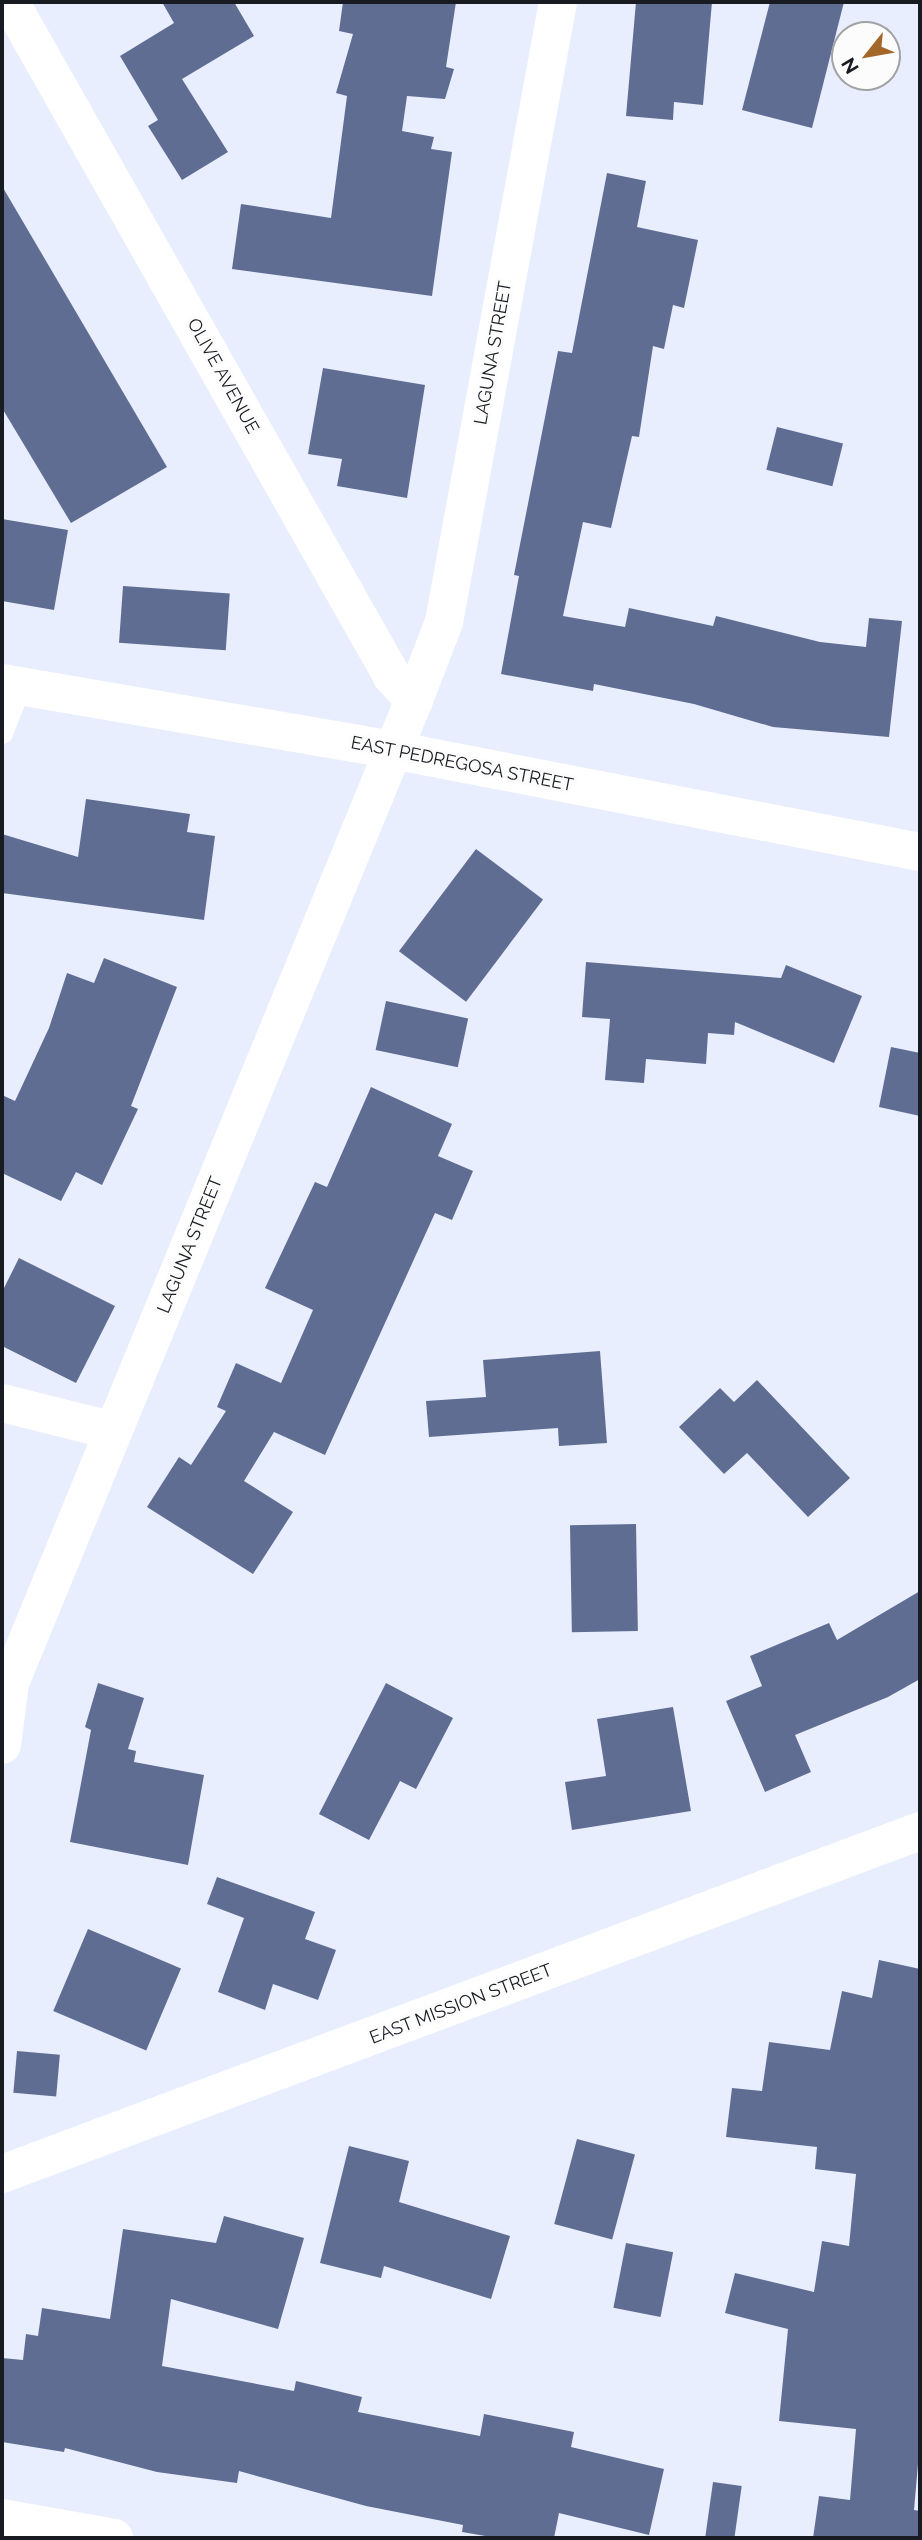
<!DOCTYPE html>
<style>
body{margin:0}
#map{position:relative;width:922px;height:2540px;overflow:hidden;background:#e8eefe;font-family:Raleway,sans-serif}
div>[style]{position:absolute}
.building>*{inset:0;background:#606d93;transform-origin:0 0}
.service>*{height:21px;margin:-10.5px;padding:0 10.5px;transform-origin:10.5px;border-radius:10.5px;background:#fff}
.minor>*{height:38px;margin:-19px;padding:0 19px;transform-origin:19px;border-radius:19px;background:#fff}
.tertiary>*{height:38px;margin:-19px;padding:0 19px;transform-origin:19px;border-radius:19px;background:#fff}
span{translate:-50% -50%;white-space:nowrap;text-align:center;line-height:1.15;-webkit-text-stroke:6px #fcfcfc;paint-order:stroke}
.street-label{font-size:18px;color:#181b21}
.frame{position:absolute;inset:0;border:4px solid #181b21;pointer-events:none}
.north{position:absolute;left:831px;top:21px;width:70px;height:70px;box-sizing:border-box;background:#fcfcfc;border:2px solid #a1a2a4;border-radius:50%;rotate:239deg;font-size:19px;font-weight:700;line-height:28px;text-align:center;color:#181b21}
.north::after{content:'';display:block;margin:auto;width:24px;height:32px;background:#a36729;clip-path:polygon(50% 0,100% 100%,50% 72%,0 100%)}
</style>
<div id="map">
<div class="building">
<div style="clip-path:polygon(162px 2px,234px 2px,254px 36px,182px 79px,228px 152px,182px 180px,148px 126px,158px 120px,120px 56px,174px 23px)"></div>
<div style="clip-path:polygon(343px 2px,456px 2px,446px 67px,454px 69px,445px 99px,407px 96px,402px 131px,434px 137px,431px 149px,452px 152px,432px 296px,232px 269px,241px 204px,331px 218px,347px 96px,336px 93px,353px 34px,339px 31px)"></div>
<div style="clip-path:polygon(636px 2px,712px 2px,703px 105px,674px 102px,673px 120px,626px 116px)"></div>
<div style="clip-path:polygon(770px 2px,844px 2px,812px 128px,742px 110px)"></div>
<div style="clip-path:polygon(607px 173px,646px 181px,637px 227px,698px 240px,684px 308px,673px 305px,664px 349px,653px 346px,639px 437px,632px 436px,611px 528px,583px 522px,563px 616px,625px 627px,629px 608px,713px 626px,716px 616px,820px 642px,866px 647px,869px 618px,902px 621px,889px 737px,773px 727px,694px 704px,594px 684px,593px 691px,501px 674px,519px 576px,514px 575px,558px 351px,572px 353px)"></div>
<div style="clip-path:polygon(2px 186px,167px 467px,71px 523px,2px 408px)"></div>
<div style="clip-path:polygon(323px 368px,425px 385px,407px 498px,337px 486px,342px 459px,308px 454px)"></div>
<div style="left:777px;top:427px;width:68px;height:44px;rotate:14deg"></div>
<div style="clip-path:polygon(2px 519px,68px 530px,54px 610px,2px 601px)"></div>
<div style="left:123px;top:586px;width:107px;height:57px;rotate:4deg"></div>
<div style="clip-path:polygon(86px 799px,190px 814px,187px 832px,215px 836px,204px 920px,2px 893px,2px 834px,78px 857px)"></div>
<div style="left:476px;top:849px;width:84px;height:128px;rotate:37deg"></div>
<div style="clip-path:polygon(104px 958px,177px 987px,131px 1106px,138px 1109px,102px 1185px,76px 1172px,61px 1201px,2px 1173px,2px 1095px,15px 1101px,49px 1028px,67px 973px,94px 983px)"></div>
<div style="clip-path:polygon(586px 962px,781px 978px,786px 965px,862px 996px,834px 1063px,735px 1022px,734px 1035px,708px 1033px,706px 1064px,646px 1059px,644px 1083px,605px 1080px,610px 1019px,582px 1017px)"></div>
<div style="left:386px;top:1001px;width:84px;height:50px;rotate:12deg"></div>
<div style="clip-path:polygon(891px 1047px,920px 1053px,920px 1116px,879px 1107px)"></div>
<div style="clip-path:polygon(371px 1087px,452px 1124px,438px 1156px,473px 1171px,452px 1220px,435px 1213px,325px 1455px,274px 1432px,244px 1481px,293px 1512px,253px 1574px,147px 1507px,179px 1457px,191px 1465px,226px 1411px,217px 1407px,236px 1363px,281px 1383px,313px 1310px,265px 1288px,315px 1182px,327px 1187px)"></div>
<div style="clip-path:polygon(19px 1258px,115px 1306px,76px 1383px,2px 1346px,2px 1292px)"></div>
<div style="clip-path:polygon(600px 1351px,607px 1443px,559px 1446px,558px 1428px,429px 1437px,426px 1401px,486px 1397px,483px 1360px)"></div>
<div style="clip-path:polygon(757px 1380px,850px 1478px,808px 1517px,747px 1453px,724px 1474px,679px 1427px,720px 1388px,734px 1402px)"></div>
<div style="left:636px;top:1524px;width:107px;height:66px;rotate:89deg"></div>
<div style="clip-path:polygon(920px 1591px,920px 1679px,888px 1697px,795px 1735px,811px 1772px,765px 1792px,726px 1701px,762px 1686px,750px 1656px,829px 1623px,837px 1640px)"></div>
<div style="clip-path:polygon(98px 1683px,144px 1698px,128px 1749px,136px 1751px,134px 1762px,204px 1775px,188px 1865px,70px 1842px,91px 1730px,85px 1727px)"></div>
<div style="clip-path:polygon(386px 1683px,453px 1718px,416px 1789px,400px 1781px,369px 1840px,319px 1814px)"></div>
<div style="clip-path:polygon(673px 1707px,691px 1811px,572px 1830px,565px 1782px,606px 1776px,597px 1719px)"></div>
<div style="clip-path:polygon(217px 1877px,315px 1912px,305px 1939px,336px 1950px,318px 2000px,273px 1984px,265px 2010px,218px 1992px,244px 1918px,207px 1904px)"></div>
<div style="left:88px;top:1929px;width:101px;height:89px;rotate:23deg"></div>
<div style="clip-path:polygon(879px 1960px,920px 1969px,920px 2441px,914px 2510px,920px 2511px,920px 2538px,813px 2538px,819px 2496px,850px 2500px,856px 2429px,779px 2421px,788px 2329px,725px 2313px,735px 2273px,814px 2292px,822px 2241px,849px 2246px,856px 2174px,815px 2169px,817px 2147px,726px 2137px,732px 2088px,762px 2091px,769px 2042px,830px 2050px,842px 1991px,872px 1998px)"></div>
<div style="left:17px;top:2051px;width:43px;height:42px;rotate:5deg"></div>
<div style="left:577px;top:2139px;width:60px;height:88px;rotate:15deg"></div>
<div style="clip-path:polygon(349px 2146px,409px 2161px,399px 2202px,510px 2236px,491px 2299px,384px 2266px,381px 2278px,320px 2263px)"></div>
<div style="clip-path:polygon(224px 2216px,304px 2238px,278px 2329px,171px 2299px,162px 2366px,294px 2391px,296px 2381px,362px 2397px,358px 2412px,480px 2436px,484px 2414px,574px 2432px,571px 2447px,664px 2469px,649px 2535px,559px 2513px,554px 2538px,497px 2538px,462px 2532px,463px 2525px,366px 2506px,239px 2471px,237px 2483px,157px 2472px,65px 2448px,64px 2452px,2px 2442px,2px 2358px,23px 2360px,26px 2334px,38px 2336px,42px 2308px,110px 2319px,123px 2229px,216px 2243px)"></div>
<div style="left:626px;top:2243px;width:48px;height:66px;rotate:11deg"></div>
<div style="left:713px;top:2482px;width:29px;height:56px;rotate:8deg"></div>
</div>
<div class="service">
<div style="left:2px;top:733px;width:49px;rotate:-68.6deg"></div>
</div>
<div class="minor">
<div style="left:2px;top:683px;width:397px;rotate:9.7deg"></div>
<div style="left:393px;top:750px;width:537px;rotate:10.95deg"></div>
<div style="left:414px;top:700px;width:84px;rotate:-69deg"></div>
<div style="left:444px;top:622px;width:630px;rotate:-79.58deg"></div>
<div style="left:2px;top:1403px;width:115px;rotate:14deg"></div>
<div style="left:2px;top:1745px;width:63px;rotate:-82.6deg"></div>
<div style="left:10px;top:1683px;width:1063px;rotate:-67.66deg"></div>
<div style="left:414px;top:700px;width:33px;rotate:-133deg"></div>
<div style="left:392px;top:676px;width:775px;rotate:-119.54deg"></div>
<div style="left:2px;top:2518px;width:114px;rotate:10.1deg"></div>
</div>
<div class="tertiary">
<div style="left:2px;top:2174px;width:980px;rotate:-20.49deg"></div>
</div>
<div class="street-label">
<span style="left:493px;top:353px;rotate:-80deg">LAGUNA STREET</span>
<span style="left:223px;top:376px;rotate:61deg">OLIVE AVENUE</span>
<span style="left:462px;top:764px;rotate:11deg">EAST PEDREGOSA STREET</span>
<span style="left:190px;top:1245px;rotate:-68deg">LAGUNA STREET</span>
<span style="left:461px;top:2004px;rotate:-21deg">EAST MISSION STREET</span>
</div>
<div class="frame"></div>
<div class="north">N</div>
</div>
